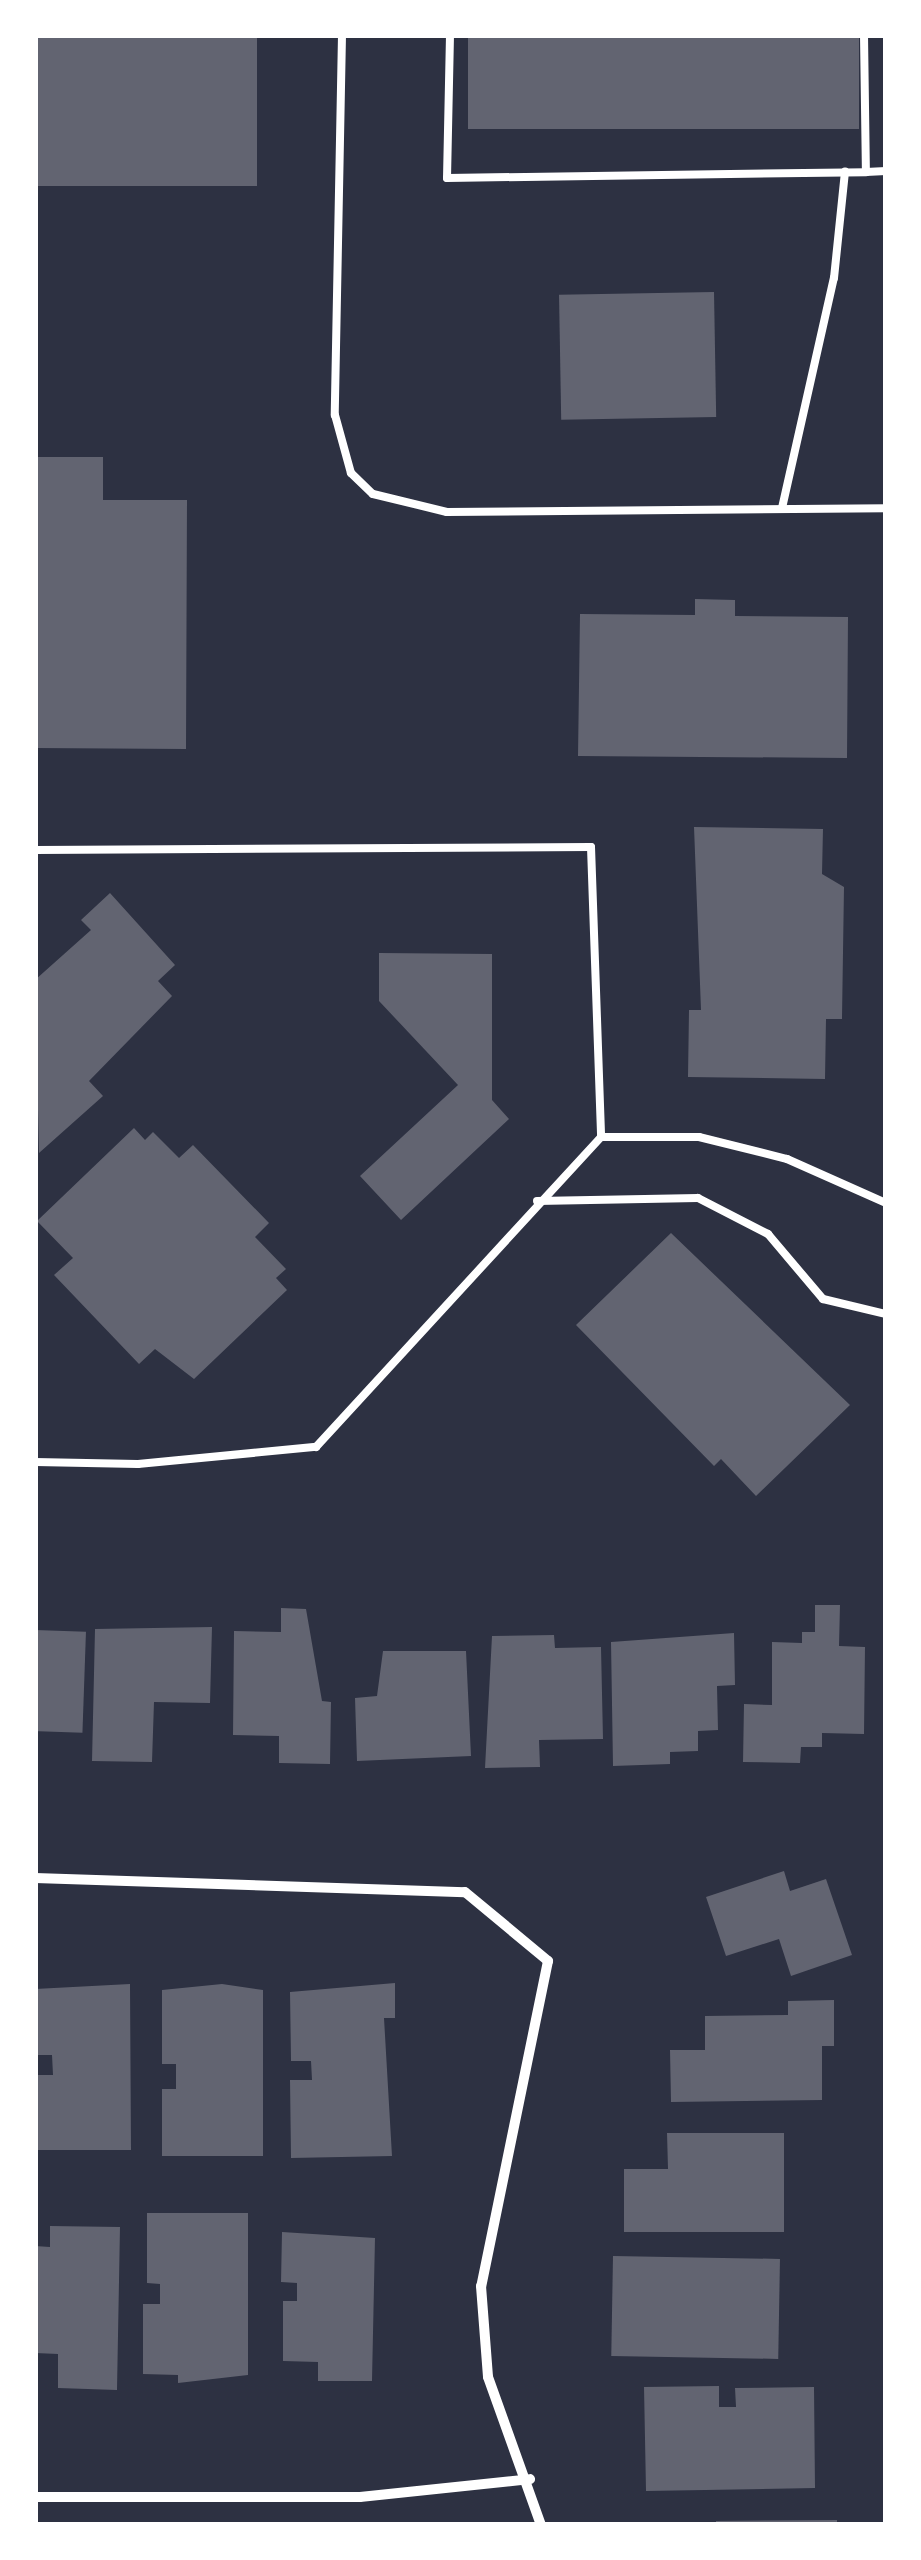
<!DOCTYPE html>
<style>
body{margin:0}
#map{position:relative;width:921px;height:2560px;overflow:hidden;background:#2d3142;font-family:"DejaVu Sans",sans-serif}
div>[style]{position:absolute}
.building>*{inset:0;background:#626471;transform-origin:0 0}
.service>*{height:8px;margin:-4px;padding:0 4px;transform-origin:4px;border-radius:4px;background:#fff}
.minor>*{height:10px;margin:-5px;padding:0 5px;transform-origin:5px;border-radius:5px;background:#fff}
span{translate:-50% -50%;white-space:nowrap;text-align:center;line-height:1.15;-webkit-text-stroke:10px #fff;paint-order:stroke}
.frame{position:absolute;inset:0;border:38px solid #fff;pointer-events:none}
</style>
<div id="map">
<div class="building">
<div style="left:35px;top:35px;width:222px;height:151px"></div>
<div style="left:468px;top:35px;width:391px;height:94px"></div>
<div style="left:714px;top:292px;width:125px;height:155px;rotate:89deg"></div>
<div style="clip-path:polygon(38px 457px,103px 457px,103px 500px,187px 500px,186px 749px,35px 748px)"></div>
<div style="clip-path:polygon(695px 599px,735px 600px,735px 616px,848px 617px,847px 758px,578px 756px,580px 614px,695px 615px)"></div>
<div style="clip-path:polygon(694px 827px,823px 829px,822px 874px,844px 887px,842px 1019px,826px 1019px,825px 1079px,688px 1077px,689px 1010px,701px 1010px)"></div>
<div style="clip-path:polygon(110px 893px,175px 965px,158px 981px,172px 996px,89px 1081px,103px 1096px,39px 1153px,35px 980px,91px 930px,81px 920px)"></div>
<div style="clip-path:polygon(379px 953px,492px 954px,492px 1100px,509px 1119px,401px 1220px,360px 1176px,458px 1085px,379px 1001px)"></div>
<div style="clip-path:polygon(134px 1128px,145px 1140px,153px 1132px,179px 1158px,193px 1145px,269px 1223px,255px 1237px,286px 1269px,276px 1278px,287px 1290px,194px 1379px,155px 1349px,139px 1364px,54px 1275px,73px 1258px,37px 1221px)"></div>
<div style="clip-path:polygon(671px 1233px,850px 1405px,756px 1496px,721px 1459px,714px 1466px,576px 1325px)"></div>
<div style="clip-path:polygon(815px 1605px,840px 1605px,839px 1646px,865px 1647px,864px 1734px,822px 1733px,822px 1747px,801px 1747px,800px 1763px,743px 1762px,744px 1704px,772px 1705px,772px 1642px,802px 1643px,802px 1632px,815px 1632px)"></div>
<div style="clip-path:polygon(281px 1608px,306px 1609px,322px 1701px,331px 1702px,330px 1764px,279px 1763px,279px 1736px,233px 1735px,234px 1631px,281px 1632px)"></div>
<div style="clip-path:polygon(212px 1627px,210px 1703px,154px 1702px,152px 1762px,92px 1761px,95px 1629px)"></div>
<div style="left:35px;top:1630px;width:51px;height:101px;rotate:2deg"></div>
<div style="clip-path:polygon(734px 1633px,735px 1685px,717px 1686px,718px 1730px,698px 1731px,698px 1751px,670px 1752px,670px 1764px,613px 1766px,611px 1642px)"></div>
<div style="clip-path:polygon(554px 1635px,555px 1648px,601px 1647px,603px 1739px,539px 1740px,540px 1767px,485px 1768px,492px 1636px)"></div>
<div style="clip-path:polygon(383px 1651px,466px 1651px,471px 1756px,357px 1761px,355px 1698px,377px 1696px)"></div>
<div style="clip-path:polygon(784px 1871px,790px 1891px,826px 1879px,852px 1955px,791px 1976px,779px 1939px,726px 1956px,706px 1897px)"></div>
<div style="clip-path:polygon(395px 1983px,395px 2018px,384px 2018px,392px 2156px,291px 2158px,290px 2080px,312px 2080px,311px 2061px,291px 2061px,290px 1992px)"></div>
<div style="clip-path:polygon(130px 1984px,131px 2150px,35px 2150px,35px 2075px,53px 2075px,52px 2055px,35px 2055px,35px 1989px)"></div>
<div style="clip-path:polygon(222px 1984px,263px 1990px,263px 2156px,162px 2156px,162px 2089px,176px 2089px,176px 2064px,162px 2064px,162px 1990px)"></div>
<div style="clip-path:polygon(834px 2000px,834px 2046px,822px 2046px,822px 2100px,671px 2102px,670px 2050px,705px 2050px,705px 2016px,788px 2015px,788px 2001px)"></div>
<div style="clip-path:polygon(667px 2133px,784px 2133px,784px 2232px,624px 2232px,624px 2169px,668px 2169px)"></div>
<div style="clip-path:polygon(147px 2213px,248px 2213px,248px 2375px,178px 2383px,178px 2375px,143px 2374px,143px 2304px,160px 2304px,160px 2284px,147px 2283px)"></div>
<div style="clip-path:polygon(50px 2226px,120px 2227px,117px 2390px,58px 2388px,58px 2354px,35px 2353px,35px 2246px,50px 2247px)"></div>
<div style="clip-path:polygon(282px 2232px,375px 2238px,372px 2381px,318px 2381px,318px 2362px,283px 2361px,283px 2301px,297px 2301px,297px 2283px,281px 2282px)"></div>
<div style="left:613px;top:2256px;width:167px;height:100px;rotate:1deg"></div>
<div style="clip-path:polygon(719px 2386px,719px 2407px,736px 2407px,735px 2388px,814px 2387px,815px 2488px,646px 2491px,644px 2387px)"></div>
<div style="clip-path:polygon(837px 2520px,837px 2525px,716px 2525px,716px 2521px)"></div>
</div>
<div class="service">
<div style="left:342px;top:35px;width:380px;rotate:91.1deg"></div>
<div style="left:335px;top:415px;width:60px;rotate:74.6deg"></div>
<div style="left:351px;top:473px;width:30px;rotate:44deg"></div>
<div style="left:373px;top:494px;width:76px;rotate:13.7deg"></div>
<div style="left:447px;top:512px;width:439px;rotate:-0.5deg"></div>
<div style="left:450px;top:35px;width:143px;rotate:91.2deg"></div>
<div style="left:447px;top:178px;width:419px;rotate:-0.8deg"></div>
<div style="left:864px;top:35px;width:137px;rotate:89.2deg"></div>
<div style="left:866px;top:172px;width:20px;rotate:-3deg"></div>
<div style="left:782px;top:508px;width:236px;rotate:-77.3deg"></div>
<div style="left:834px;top:278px;width:107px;rotate:-84.1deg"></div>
<div style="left:35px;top:850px;width:556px;rotate:-0.31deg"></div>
<div style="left:591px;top:847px;width:290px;rotate:88deg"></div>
<div style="left:537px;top:1201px;width:161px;rotate:-1.1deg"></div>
<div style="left:698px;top:1198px;width:79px;rotate:27.2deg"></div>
<div style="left:768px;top:1234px;width:85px;rotate:49.8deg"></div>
<div style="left:823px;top:1299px;width:65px;rotate:13.4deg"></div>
<div style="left:35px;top:1462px;width:103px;rotate:1.1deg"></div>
<div style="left:138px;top:1464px;width:179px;rotate:-5.5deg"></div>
<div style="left:316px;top:1447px;width:421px;rotate:-47.4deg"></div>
<div style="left:601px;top:1137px;width:98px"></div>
<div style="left:699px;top:1137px;width:91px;rotate:14deg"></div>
<div style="left:787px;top:1159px;width:108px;rotate:24deg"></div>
</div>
<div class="minor">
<div style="left:35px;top:1878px;width:430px;rotate:1.9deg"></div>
<div style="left:465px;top:1892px;width:108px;rotate:39.7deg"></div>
<div style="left:548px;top:1961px;width:332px;rotate:101.6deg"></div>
<div style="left:481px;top:2286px;width:91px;rotate:85.6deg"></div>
<div style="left:488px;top:2377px;width:157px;rotate:70.3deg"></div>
<div style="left:35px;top:2497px;width:325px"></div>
<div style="left:360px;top:2497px;width:171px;rotate:-6deg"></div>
</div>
<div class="frame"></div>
</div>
